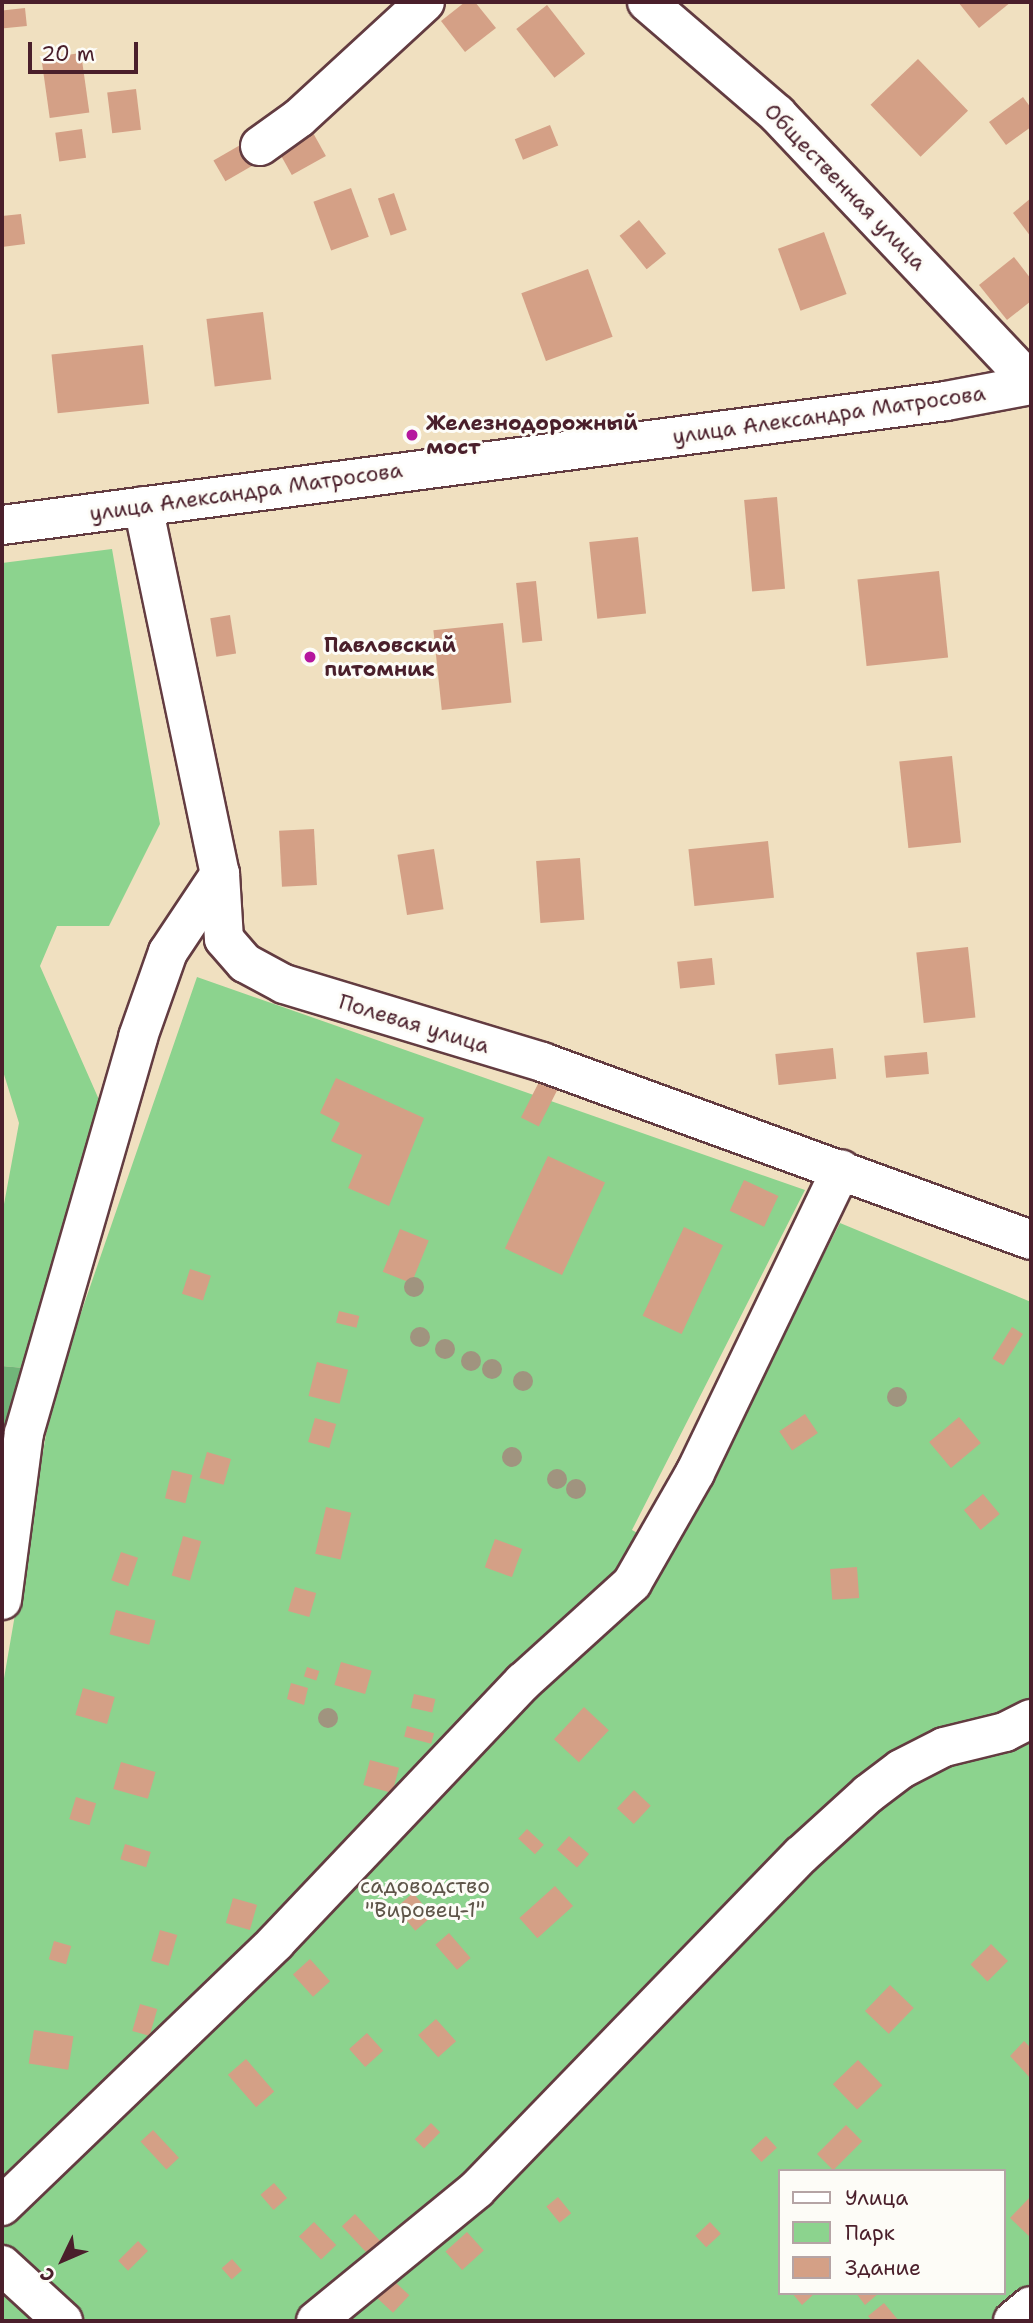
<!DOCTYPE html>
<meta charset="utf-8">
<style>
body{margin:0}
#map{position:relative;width:1033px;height:2323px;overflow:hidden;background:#f0e0c0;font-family:"Shantell Sans",sans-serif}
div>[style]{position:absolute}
.green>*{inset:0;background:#8cd38e}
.forest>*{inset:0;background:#71b579}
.building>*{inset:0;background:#d4a086;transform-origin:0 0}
.roads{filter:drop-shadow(2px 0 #633c41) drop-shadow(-2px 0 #633c41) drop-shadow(0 2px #633c41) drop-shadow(0 -2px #633c41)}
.minor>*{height:38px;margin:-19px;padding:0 19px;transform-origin:19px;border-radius:19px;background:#fff}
.major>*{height:38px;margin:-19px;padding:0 19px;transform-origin:19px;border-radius:19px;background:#fff}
.trees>*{width:20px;height:20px;margin:-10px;border-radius:50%;background:#a0947f}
.dots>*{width:19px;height:19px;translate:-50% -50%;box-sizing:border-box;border:4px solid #fdfcf7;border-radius:50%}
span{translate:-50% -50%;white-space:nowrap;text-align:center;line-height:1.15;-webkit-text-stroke:6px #fdfcf7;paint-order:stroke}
.street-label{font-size:21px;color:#4a1f2b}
.poi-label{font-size:21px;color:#4a1f2b;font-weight:700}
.left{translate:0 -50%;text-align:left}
.park-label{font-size:21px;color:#5e5549}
.frame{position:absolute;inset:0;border:4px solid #4a1f2b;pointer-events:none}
.legend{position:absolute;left:778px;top:2169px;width:228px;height:126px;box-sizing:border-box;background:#fdfcf7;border:2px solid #b5a4a5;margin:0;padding:9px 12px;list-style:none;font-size:21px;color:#4a1f2b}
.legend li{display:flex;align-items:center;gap:14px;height:35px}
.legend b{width:35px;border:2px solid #b5a4a5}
.north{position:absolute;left:28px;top:2225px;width:70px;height:70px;-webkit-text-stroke:5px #fdfcf7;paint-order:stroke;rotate:226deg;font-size:19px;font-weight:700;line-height:28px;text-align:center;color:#4a1f2b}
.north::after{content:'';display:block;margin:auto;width:24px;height:32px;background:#4a1f2b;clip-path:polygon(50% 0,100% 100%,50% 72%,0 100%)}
.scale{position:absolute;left:28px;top:42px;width:110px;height:32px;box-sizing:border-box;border:4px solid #4a1f2b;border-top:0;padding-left:9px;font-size:21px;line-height:24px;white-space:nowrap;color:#4a1f2b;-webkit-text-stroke:5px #fdfcf7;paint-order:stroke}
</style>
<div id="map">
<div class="green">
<div style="clip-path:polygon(112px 549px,160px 824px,109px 926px,57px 926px,40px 966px,104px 1111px,24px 1368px,2px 1366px,2px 1215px,19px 1123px,2px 1068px,2px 563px)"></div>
<div style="clip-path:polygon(evenodd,197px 977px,805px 1190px,632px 1530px,671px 1552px,840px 1223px,1031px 1302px,1031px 2321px,2px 2321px,2px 1690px,53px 1394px,197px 977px,779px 2171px,1003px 2171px,1003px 2293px,779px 2293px,779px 2171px)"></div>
</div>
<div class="forest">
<div style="clip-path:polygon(2px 1366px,24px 1368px,2px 1441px)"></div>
</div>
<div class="building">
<div style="clip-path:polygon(465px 2px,475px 2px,496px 28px,465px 52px,441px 21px)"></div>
<div style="clip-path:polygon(958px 2px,1011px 2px,979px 28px)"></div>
<div style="left:547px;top:5px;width:62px;height:39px;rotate:52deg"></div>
<div style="left:25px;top:8px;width:18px;height:23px;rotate:84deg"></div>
<div style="left:81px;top:53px;width:60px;height:40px;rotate:82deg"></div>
<div style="left:918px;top:59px;width:72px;height:66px;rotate:46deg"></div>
<div style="left:136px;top:89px;width:41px;height:29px;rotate:83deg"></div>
<div style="clip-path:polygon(1023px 97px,1031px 108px,1031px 127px,1006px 145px,989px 122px)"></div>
<div style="left:307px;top:122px;width:39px;height:39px;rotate:61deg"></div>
<div style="left:550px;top:125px;width:22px;height:38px;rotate:68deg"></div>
<div style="left:82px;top:129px;width:29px;height:27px;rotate:82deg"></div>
<div style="left:242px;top:144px;width:24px;height:33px;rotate:60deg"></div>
<div style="left:351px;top:188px;width:52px;height:40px;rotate:70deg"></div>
<div style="left:394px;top:193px;width:39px;height:17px;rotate:71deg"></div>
<div style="clip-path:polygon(1031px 198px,1031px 237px,1013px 213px)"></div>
<div style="clip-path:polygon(21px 214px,25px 244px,2px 247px,2px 216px)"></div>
<div style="left:639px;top:220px;width:43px;height:25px;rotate:51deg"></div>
<div style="left:824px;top:232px;width:66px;height:49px;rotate:70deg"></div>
<div style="clip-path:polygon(1014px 257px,1031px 279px,1031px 301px,1007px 320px,979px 285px)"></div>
<div style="left:588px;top:269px;width:72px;height:71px;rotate:70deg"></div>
<div style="left:263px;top:312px;width:68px;height:57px;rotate:83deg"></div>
<div style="left:143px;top:345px;width:59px;height:92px;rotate:84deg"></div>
<div style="left:777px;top:497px;width:92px;height:33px;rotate:85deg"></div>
<div style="left:638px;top:537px;width:77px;height:49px;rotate:84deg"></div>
<div style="left:939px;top:571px;width:87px;height:82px;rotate:84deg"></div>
<div style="left:536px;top:581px;width:60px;height:20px;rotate:84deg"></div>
<div style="left:230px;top:615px;width:39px;height:20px;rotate:81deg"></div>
<div style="left:503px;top:623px;width:80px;height:70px;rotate:84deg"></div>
<div style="left:952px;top:756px;width:87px;height:53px;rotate:84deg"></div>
<div style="left:314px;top:829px;width:56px;height:35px;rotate:87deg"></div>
<div style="left:768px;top:841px;width:57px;height:80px;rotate:84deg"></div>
<div style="left:434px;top:849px;width:61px;height:37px;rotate:81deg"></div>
<div style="left:580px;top:858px;width:62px;height:44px;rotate:86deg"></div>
<div style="left:968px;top:947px;width:71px;height:52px;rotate:84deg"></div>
<div style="left:712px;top:958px;width:27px;height:35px;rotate:84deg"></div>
<div style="left:833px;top:1048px;width:31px;height:58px;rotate:84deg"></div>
<div style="left:927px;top:1052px;width:22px;height:43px;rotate:85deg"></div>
<div style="clip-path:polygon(336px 1078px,424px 1118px,389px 1206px,348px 1188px,362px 1155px,331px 1141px,340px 1123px,320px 1113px)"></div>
<div style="left:540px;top:1080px;width:20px;height:42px;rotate:27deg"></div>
<div style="left:548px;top:1156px;width:63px;height:102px;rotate:25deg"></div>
<div style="left:744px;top:1180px;width:38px;height:34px;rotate:25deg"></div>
<div style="left:684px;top:1227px;width:43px;height:98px;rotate:25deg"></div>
<div style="left:400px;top:1229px;width:31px;height:46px;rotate:22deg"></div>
<div style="left:190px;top:1269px;width:22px;height:26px;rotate:18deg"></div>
<div style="left:339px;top:1311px;width:21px;height:12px;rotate:14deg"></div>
<div style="left:1012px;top:1327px;width:13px;height:37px;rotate:32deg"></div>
<div style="left:317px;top:1362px;width:32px;height:35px;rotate:14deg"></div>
<div style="left:805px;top:1414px;width:23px;height:31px;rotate:56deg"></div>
<div style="left:959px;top:1417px;width:34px;height:39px;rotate:50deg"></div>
<div style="left:315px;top:1418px;width:22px;height:25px;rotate:16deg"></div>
<div style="left:207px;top:1452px;width:25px;height:27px;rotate:16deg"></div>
<div style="left:172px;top:1470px;width:21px;height:29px;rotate:14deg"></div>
<div style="left:983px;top:1494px;width:26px;height:25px;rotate:50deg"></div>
<div style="left:326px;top:1507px;width:26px;height:48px;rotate:13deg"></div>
<div style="left:183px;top:1536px;width:19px;height:41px;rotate:16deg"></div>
<div style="left:495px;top:1539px;width:29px;height:30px;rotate:20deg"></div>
<div style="left:121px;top:1552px;width:18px;height:30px;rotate:19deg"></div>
<div style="left:857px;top:1567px;width:31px;height:27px;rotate:86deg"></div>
<div style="left:295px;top:1587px;width:22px;height:25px;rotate:16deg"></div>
<div style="left:116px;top:1610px;width:41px;height:25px;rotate:15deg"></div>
<div style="left:341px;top:1662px;width:32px;height:24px;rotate:16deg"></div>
<div style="left:307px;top:1667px;width:13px;height:10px;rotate:18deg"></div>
<div style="clip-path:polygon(291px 1683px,308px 1688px,304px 1705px,287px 1699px)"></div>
<div style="left:83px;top:1688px;width:33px;height:28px;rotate:16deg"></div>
<div style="left:414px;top:1694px;width:22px;height:14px;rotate:13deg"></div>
<div style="left:584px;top:1707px;width:34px;height:44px;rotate:43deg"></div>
<div style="left:407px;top:1726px;width:28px;height:11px;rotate:15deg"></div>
<div style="left:370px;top:1760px;width:30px;height:26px;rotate:15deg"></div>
<div style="left:121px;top:1762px;width:36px;height:28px;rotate:16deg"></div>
<div style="left:634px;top:1790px;width:23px;height:25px;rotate:43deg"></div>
<div style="left:76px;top:1797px;width:21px;height:23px;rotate:17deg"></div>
<div style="left:527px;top:1829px;width:23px;height:13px;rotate:43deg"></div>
<div style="left:569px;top:1836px;width:27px;height:18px;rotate:42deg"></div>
<div style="left:125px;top:1844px;width:27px;height:16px;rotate:17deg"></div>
<div style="left:555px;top:1886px;width:27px;height:48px;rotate:48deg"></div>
<div style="left:413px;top:1893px;width:30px;height:23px;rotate:49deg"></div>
<div style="left:233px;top:1898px;width:25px;height:26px;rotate:16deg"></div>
<div style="left:160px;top:1930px;width:18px;height:32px;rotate:16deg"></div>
<div style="left:449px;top:1933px;width:33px;height:18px;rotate:49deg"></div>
<div style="left:54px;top:1941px;width:18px;height:19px;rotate:16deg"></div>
<div style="left:991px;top:1944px;width:24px;height:29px;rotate:45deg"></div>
<div style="left:310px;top:1959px;width:30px;height:23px;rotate:48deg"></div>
<div style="left:890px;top:1985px;width:33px;height:36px;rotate:44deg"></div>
<div style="left:140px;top:2004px;width:18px;height:28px;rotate:16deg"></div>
<div style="left:436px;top:2019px;width:30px;height:24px;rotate:48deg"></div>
<div style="left:34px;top:2030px;width:40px;height:34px;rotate:9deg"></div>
<div style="left:367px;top:2033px;width:24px;height:24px;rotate:48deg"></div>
<div style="clip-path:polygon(1024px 2041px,1031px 2048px,1031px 2079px,1010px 2056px)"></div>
<div style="left:246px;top:2059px;width:43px;height:24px;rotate:49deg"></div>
<div style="left:858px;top:2060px;width:35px;height:35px;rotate:46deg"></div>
<div style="left:431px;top:2123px;width:13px;height:23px;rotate:45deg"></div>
<div style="left:846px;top:2125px;width:23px;height:41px;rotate:45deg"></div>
<div style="left:153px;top:2130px;width:38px;height:17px;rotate:47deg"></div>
<div style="left:766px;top:2136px;width:16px;height:21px;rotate:47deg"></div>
<div style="left:274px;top:2183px;width:20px;height:18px;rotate:49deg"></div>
<div style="clip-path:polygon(1031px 2196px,1031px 2235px,1030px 2237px,1010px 2218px)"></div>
<div style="left:558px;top:2197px;width:21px;height:15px;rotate:51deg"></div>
<div style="left:355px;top:2214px;width:40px;height:18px;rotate:47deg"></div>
<div style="left:314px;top:2222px;width:32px;height:21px;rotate:46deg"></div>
<div style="left:710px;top:2222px;width:16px;height:20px;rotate:47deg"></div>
<div style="left:467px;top:2232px;width:25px;height:29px;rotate:48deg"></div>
<div style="left:138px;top:2241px;width:14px;height:28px;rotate:45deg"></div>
<div style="left:232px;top:2259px;width:15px;height:14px;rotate:48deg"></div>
<div style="left:394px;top:2281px;width:21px;height:24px;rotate:43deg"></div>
<div style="clip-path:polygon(792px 2293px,815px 2293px,802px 2305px)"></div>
<div style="clip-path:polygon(856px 2293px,879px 2293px,865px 2305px)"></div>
<div style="clip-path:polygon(884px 2303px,899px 2321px,872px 2321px,868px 2316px)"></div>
</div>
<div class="roads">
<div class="minor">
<div style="left:647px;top:2px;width:172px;rotate:40.7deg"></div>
<div style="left:777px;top:114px;width:370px;rotate:46.6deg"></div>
<div style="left:260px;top:146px;width:48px;rotate:-35.7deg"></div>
<div style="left:299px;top:118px;width:171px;rotate:-42.6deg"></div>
<div style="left:143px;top:506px;width:376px;rotate:78.2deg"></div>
<div style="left:220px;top:874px;width:65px;rotate:86.5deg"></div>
<div style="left:224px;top:939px;width:32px;rotate:49deg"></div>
<div style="left:245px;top:963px;width:44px;rotate:28.3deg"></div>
<div style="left:284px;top:984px;width:270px;rotate:16.8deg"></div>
<div style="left:542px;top:1062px;width:520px;rotate:20deg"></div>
<div style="left:2px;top:1600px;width:168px;rotate:-82.5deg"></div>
<div style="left:24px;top:1433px;width:412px;rotate:-73.9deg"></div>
<div style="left:138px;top:1037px;width:90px;rotate:-70.6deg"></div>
<div style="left:168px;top:952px;width:94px;rotate:-56.3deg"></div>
<div style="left:2px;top:2206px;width:380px;rotate:-43.9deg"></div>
<div style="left:276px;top:1942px;width:359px;rotate:-46.5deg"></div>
<div style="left:523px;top:1682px;width:147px;rotate:-42.2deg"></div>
<div style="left:632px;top:1583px;width:127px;rotate:-60.2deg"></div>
<div style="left:695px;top:1473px;width:337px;rotate:-64.3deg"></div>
<div style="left:2px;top:2265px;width:83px;rotate:42.6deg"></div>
<div style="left:316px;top:2321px;width:208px;rotate:-39.3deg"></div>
<div style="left:477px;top:2189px;width:465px;rotate:-45.9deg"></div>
<div style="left:801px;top:1855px;width:91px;rotate:-42.3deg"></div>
<div style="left:868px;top:1794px;width:41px;rotate:-37.1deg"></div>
<div style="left:901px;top:1769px;width:48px;rotate:-27.1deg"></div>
<div style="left:944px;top:1747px;width:63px;rotate:-13.8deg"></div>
<div style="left:1005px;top:1732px;width:29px;rotate:-27deg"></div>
<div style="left:1013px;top:2321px;width:23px;rotate:-40deg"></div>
</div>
<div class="major">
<div style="left:2px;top:525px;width:952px;rotate:-7.48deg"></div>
<div style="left:946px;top:401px;width:86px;rotate:-10.7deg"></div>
</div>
</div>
<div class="trees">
<div style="left:414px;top:1287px"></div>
<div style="left:420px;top:1337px"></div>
<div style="left:445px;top:1349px"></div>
<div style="left:471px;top:1361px"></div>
<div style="left:492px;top:1369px"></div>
<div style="left:523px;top:1381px"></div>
<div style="left:897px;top:1397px"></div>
<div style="left:512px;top:1457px"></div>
<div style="left:557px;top:1479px"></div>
<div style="left:576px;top:1489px"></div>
<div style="left:328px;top:1718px"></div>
</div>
<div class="dots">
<div style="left:412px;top:435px;background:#b5179e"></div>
<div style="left:310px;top:657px;background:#b5179e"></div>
</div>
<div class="street-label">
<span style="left:845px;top:187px;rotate:46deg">Общественная улица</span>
<span style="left:829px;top:415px;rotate:-8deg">улица Александра Матросова</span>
<span style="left:246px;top:492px;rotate:-8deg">улица Александра Матросова</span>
<span style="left:414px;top:1024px;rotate:17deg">Полевая улица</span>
</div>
<div class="poi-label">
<span class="left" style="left:426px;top:435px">Железнодорожный<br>мост</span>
<span class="left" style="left:324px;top:657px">Павловский<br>питомник</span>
</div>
<div class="park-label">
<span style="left:425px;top:1898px">садоводство<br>"Вировец-1"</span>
</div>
<div class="frame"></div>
<ul class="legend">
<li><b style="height:9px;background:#fff"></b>Улица</li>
<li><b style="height:19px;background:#8cd38e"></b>Парк</li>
<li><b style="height:19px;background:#d4a086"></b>Здание</li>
</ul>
<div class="north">С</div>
<div class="scale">20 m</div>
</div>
